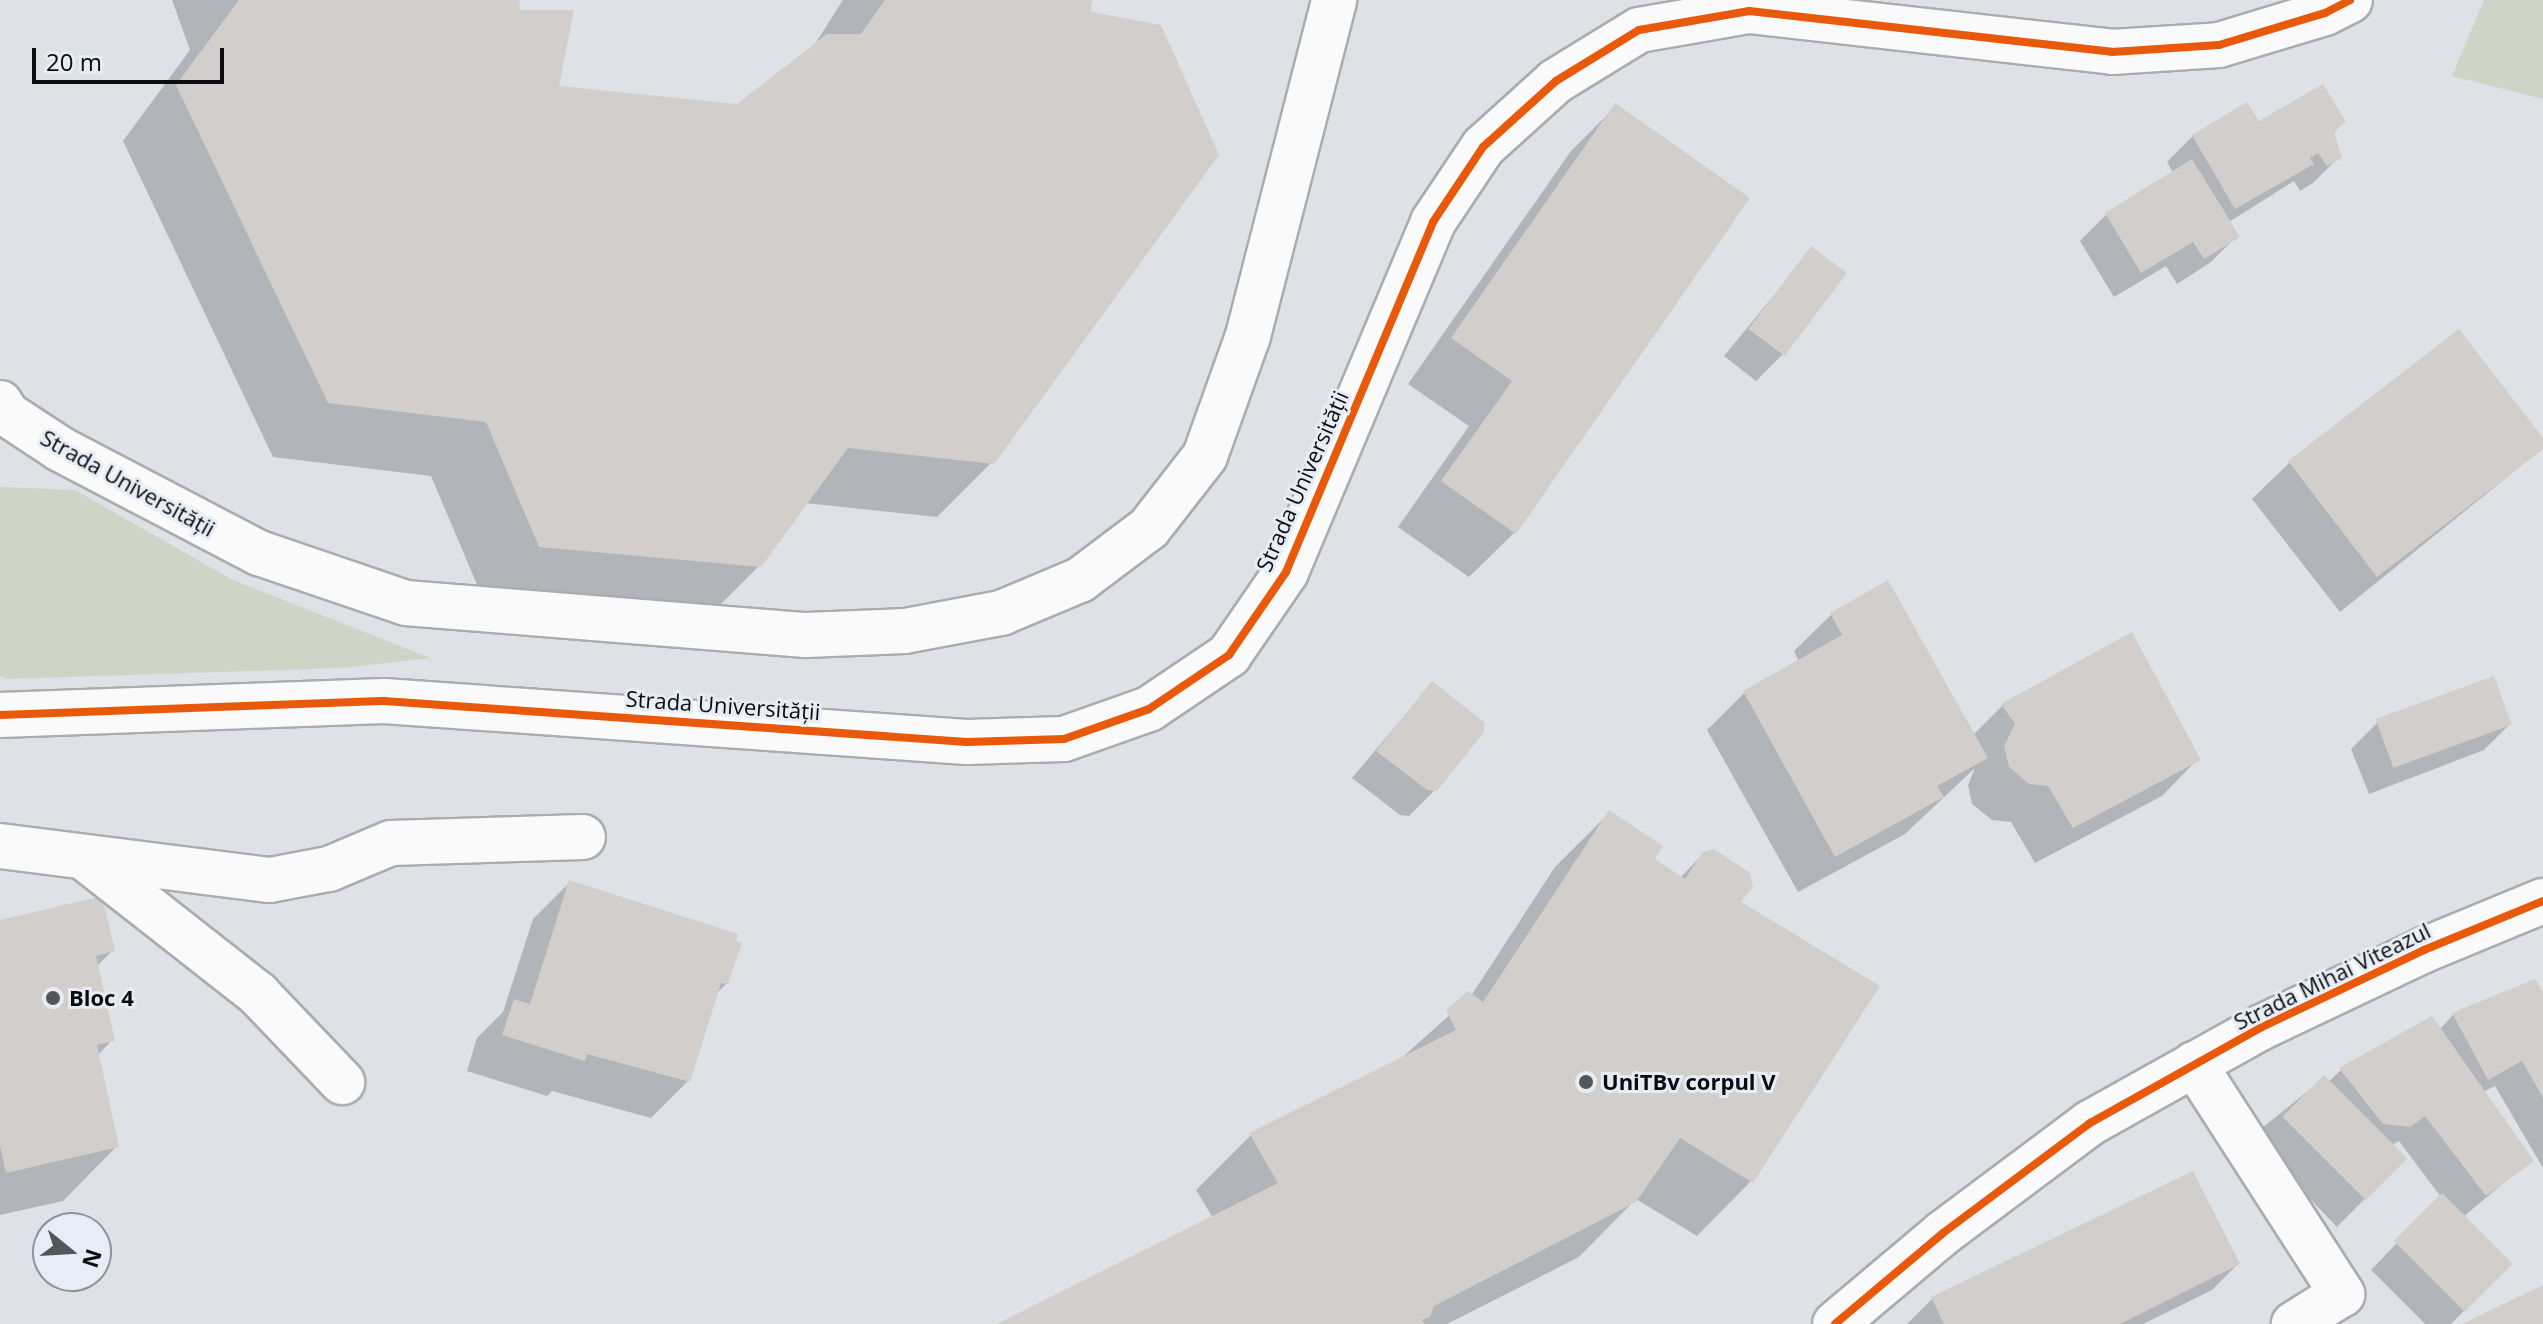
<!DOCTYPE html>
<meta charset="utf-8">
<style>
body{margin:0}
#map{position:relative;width:2543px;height:1324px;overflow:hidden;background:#dee1e6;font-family:"Open Sans",sans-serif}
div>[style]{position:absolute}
.green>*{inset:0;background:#cfd4c6}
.shadow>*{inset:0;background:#0003}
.building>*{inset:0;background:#d2cecb;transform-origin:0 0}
.roads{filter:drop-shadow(2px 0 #aaacb0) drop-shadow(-2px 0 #aaacb0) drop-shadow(0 2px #aaacb0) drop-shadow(0 -2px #aaacb0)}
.minor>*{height:44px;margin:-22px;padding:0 22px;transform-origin:22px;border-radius:22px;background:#fafafb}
.cycleway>*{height:8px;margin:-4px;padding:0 4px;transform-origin:4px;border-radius:4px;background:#e8590c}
.dots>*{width:22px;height:22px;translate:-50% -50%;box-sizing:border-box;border:4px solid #e7edf6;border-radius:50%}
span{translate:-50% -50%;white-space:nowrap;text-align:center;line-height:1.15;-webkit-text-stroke:6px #e7edf6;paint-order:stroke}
.street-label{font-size:22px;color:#0a0c0f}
.poi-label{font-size:22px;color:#0a0c0f;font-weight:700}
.left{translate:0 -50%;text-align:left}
.north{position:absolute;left:32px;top:1212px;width:80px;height:80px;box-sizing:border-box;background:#e7edf6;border:2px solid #8f939a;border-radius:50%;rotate:108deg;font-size:22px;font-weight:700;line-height:32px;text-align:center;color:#0a0c0f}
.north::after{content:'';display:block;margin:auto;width:28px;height:36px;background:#54575a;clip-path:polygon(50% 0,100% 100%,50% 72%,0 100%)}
.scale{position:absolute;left:32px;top:48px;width:192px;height:36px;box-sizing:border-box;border:4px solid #0a0c0f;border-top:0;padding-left:10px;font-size:24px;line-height:28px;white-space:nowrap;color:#0a0c0f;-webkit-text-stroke:6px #e7edf6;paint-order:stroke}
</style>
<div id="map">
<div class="green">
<div style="clip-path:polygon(2484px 0,2543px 0,2543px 99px,2452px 76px)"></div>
<div style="clip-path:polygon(0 487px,75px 490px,231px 579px,430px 658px,342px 668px,6px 679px,0 676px)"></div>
</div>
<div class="shadow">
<div style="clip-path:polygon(172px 0,518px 0,517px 12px,557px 88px,738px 106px,813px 47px,843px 0,1090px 0,992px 462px,937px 517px,805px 503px,760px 565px,705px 620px,484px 601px,431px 476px,273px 457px,123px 141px,190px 50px)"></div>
<div style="clip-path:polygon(1616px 106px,1514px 533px,1469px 577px,1398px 527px,1469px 426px,1408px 384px,1571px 151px)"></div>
<div style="clip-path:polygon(2344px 122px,2332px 134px,2339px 157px,2313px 183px,2300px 191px,2294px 181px,2229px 222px,2237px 236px,2211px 262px,2177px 284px,2166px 266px,2114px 297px,2080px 241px,2106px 215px,2173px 173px,2167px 162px,2193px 136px,2258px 123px)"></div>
<div style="clip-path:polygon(1812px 249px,1782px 355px,1756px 381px,1724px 356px)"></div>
<div style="clip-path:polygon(2459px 332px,2543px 448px,2340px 612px,2252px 499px,2289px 463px)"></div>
<div style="clip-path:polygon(1887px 583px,1973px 735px,2002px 706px,2198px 759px,2162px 796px,2035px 863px,2011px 822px,1992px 820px,1972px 804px,1968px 785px,1975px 768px,1905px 834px,1798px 892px,1707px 730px,1744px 693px,1799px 662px,1794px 651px,1831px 615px)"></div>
<div style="clip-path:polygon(1432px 683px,1435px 790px,1409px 816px,1400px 815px,1352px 778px)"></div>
<div style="clip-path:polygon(2377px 723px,2510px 724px,2484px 750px,2369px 794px,2351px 749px)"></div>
<div style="clip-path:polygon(1609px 813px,1652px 860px,1680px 878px,1704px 853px,1738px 902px,1751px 1181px,1697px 1236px,1636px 1199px,1579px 1257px,1447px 1324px,1002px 1324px,1213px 1218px,1196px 1190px,1251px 1135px,1397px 1062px,1471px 996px,1555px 867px)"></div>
<div style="clip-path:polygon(570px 882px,727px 983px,715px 995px,688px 1081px,651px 1118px,552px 1091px,547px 1096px,467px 1071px,477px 1038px,503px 1012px,533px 919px)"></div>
<div style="clip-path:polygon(0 922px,113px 950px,96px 967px,112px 1040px,97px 1056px,117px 1146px,63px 1201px,0 1215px)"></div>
<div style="clip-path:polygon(2543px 994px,2543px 1168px,2495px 1086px,2483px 1092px,2531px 1160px,2463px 1217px,2510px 1264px,2451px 1324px,2425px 1324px,2371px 1270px,2441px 1197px,2399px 1141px,2391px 1146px,2404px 1159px,2337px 1227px,2251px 1137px,2324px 1078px,2328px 1082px,2341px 1070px,2432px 1019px,2439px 1030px,2453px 1015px)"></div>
<div style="clip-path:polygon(2238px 1264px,2212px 1290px,2143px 1324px,1907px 1324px,1932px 1299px)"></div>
</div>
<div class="building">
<div style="clip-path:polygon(239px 0,520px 0,519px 10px,574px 10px,559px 86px,737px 104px,827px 34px,861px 34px,885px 0,1092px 0,1091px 12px,1161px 25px,1219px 155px,994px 464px,848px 448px,761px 567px,539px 547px,486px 422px,328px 403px,176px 85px)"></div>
<div style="clip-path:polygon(2323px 84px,2346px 122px,2334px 131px,2342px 158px,2327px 166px,2318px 153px,2310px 158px,2314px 164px,2235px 209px,2192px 135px,2247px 102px,2259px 121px)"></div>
<div style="clip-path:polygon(1615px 103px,1750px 198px,1516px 534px,1441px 481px,1512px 381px,1451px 338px)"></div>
<div style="clip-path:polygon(2192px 159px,2240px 237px,2204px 259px,2193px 242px,2141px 273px,2105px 213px)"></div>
<div style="left:1811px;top:246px;width:45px;height:104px;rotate:37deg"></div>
<div style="clip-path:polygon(2459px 329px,2543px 438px,2543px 449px,2377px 577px,2288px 461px)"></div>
<div style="clip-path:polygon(1888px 580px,1988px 758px,1937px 786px,1944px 797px,1835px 857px,1743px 691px,1842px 635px,1830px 613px)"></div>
<div style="clip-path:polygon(2132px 632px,2201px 760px,2073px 828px,2048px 786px,2029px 784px,2009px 767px,2004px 746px,2015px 724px,2001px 704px)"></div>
<div style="left:2494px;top:676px;width:52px;height:126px;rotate:70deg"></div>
<div style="clip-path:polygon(1432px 681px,1484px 722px,1484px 732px,1437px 791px,1427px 790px,1376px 751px)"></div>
<div style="clip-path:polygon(1609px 810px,1663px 846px,1655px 859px,1685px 879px,1703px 852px,1714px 849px,1750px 873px,1753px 887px,1741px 902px,1880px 986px,1753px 1183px,1680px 1138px,1636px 1202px,1434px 1306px,1430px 1317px,1422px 1320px,1425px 1324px,997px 1324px,1278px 1183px,1249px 1133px,1456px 1030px,1446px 1010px,1468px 991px,1483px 1002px)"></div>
<div style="clip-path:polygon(569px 880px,738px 934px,736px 941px,742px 943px,728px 984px,721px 983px,690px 1082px,587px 1054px,585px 1061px,502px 1035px,514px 999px,530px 1004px)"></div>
<div style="clip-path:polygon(102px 896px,115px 951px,96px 956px,115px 1041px,97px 1045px,119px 1147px,6px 1173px,0 1146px,0 920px)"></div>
<div style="clip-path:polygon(2535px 979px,2543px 992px,2543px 1098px,2522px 1061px,2488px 1080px,2452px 1013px)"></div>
<div style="clip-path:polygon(2432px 1016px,2534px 1161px,2486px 1196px,2425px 1116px,2410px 1127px,2383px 1124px,2339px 1068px)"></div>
<div style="left:2324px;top:1075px;width:118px;height:59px;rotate:45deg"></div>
<div style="clip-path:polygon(2193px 1171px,2240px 1264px,2120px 1324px,1944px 1324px,1931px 1297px)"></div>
<div style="left:2442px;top:1193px;width:100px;height:68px;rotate:45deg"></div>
<div style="clip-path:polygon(2543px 1285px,2543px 1324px,2462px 1324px,2487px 1312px)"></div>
</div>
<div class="roads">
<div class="minor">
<div style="left:0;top:403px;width:13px;rotate:58deg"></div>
<div style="left:7px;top:414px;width:64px;rotate:33.4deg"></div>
<div style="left:60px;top:449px;width:225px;rotate:27.6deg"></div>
<div style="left:259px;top:553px;width:155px;rotate:18.8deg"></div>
<div style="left:406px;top:603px;width:401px;rotate:4.6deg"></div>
<div style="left:806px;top:635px;width:99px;rotate:-2.3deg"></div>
<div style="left:905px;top:631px;width:98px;rotate:-10.6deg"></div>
<div style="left:1001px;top:613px;width:86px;rotate:-22.7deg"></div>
<div style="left:1080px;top:580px;width:86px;rotate:-37deg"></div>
<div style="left:1149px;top:528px;width:91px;rotate:-52.1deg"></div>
<div style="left:1205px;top:456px;width:127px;rotate:-70.3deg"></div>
<div style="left:1248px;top:336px;width:347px;rotate:-75.6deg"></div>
<div style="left:0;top:715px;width:384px;rotate:-2.1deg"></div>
<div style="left:384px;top:701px;width:584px;rotate:4.02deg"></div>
<div style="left:967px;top:742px;width:97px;rotate:-1.8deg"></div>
<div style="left:1064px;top:739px;width:90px;rotate:-19.4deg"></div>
<div style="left:1149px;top:709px;width:97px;rotate:-34deg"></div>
<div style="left:1229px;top:655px;width:101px;rotate:-55.5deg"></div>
<div style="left:1286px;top:572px;width:380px;rotate:-67.2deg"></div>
<div style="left:1433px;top:222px;width:90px;rotate:-56.3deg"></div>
<div style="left:1483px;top:147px;width:98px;rotate:-42.1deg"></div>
<div style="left:1556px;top:81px;width:97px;rotate:-31.6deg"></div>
<div style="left:1639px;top:30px;width:112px;rotate:-9.8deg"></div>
<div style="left:1749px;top:11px;width:365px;rotate:6.4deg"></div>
<div style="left:2112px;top:52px;width:107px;rotate:-3.7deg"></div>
<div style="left:2219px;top:45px;width:111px;rotate:-16.8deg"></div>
<div style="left:2325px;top:13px;width:28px;rotate:-27deg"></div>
<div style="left:0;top:846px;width:272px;rotate:7.2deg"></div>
<div style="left:270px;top:880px;width:60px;rotate:-10.6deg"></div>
<div style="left:329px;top:869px;width:67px;rotate:-22.8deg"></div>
<div style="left:391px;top:843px;width:192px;rotate:-1.8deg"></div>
<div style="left:86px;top:859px;width:219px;rotate:38.1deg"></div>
<div style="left:258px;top:994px;width:122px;rotate:46.3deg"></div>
<div style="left:2194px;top:1064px;width:274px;rotate:57.2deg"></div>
<div style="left:2342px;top:1294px;width:57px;rotate:148deg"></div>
<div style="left:1835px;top:1324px;width:141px;rotate:-40.1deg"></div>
<div style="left:1943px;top:1233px;width:184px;rotate:-36.8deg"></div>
<div style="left:2090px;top:1123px;width:195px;rotate:-29.2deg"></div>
<div style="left:2260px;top:1028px;width:182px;rotate:-25.4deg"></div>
<div style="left:2424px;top:950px;width:129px;rotate:-22.4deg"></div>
</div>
</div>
<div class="cycleway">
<div style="left:0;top:715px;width:384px;rotate:-2.1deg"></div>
<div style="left:384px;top:701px;width:584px;rotate:4.02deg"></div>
<div style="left:967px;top:742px;width:97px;rotate:-1.8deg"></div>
<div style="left:1064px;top:739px;width:90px;rotate:-19.4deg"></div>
<div style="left:1149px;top:709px;width:97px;rotate:-34deg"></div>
<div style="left:1229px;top:655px;width:101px;rotate:-55.5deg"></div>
<div style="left:1286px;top:572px;width:380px;rotate:-67.2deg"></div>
<div style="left:1433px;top:222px;width:90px;rotate:-56.3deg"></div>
<div style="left:1483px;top:147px;width:98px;rotate:-42.1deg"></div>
<div style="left:1556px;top:81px;width:97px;rotate:-31.6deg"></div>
<div style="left:1639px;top:30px;width:112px;rotate:-9.8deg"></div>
<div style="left:1749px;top:11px;width:365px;rotate:6.4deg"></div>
<div style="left:2112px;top:52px;width:107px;rotate:-3.7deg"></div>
<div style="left:2219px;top:45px;width:111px;rotate:-16.8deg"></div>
<div style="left:2325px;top:13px;width:28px;rotate:-27deg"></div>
<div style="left:1835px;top:1324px;width:141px;rotate:-40.1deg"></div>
<div style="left:1943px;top:1233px;width:184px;rotate:-36.8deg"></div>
<div style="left:2090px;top:1123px;width:195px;rotate:-29.2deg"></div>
<div style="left:2260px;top:1028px;width:182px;rotate:-25.4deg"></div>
<div style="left:2424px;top:950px;width:129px;rotate:-22.4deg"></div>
</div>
<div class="dots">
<div style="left:53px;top:998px;background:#54575a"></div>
<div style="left:1586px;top:1082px;background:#54575a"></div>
</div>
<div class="street-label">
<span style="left:1302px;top:481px;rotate:-66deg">Strada Universității</span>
<span style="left:128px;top:483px;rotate:29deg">Strada Universității</span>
<span style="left:723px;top:705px;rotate:4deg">Strada Universității</span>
<span style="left:2332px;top:976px;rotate:-26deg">Strada Mihai Viteazul</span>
</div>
<div class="poi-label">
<span class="left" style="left:69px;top:998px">Bloc 4</span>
<span class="left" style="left:1602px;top:1082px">UniTBv corpul V</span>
</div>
<div class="north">N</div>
<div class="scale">20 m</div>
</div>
